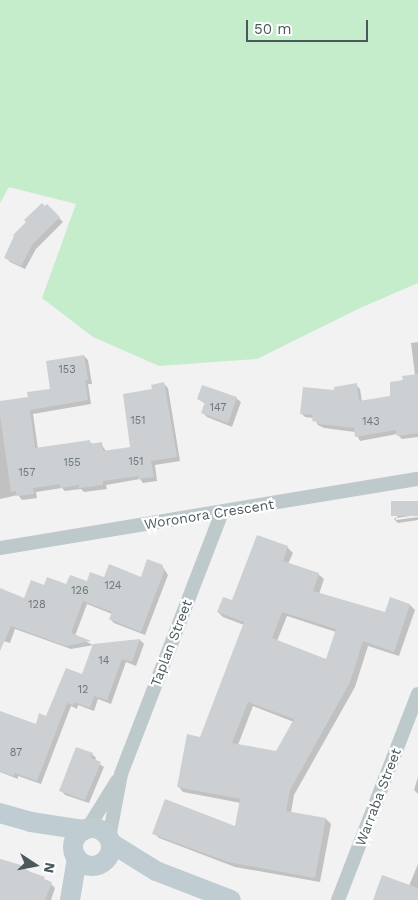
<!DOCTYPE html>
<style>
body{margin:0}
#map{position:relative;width:418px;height:900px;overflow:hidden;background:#f3f2f2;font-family:"Work Sans",sans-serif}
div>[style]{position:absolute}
.green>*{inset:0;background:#c5eccb}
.shadow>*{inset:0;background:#0003}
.building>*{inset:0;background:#ccd0d2;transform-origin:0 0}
.street>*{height:14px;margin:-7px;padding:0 7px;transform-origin:7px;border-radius:7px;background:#bec9cc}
.secondary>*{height:20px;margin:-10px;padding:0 10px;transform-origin:10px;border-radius:10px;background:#bfccd1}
.secondary>.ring{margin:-10px;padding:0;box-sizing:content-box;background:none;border:20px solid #bfccd1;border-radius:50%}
span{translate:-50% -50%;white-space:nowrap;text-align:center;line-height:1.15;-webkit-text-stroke:4.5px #fff;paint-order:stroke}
.number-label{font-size:11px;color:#6b777a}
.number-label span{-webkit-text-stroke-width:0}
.street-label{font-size:14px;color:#4b595d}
.north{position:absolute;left:10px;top:840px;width:50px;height:50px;-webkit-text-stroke:4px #fff;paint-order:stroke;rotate:101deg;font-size:14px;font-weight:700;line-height:20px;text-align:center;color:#4b595d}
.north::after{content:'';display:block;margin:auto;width:18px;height:22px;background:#4b595d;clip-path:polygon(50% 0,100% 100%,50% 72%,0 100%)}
.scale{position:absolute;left:246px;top:20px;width:122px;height:22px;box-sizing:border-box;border:2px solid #4b595d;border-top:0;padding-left:6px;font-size:15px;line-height:18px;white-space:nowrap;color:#4b595d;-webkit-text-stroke:4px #fff;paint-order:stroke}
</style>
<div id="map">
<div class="green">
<div style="clip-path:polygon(0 0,418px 0,418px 283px,360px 308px,257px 359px,159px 366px,93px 337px,42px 298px,76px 204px,9px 187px,0 203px)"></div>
</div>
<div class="shadow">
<div style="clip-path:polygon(47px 205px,63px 222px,36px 249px,25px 269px,10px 262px,6px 258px,28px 222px)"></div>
<div style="clip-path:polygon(418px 342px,418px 437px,402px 439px,397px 434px,360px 441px,355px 432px,324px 428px,318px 425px,314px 418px,305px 417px,301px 413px,335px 392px,356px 385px,360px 389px,362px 402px,392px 397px,404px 381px,415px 375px,411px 343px)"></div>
<div style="clip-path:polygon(84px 356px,88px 360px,92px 384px,88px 384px,91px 404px,33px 414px,38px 449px,89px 441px,93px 445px,101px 444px,106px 451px,131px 448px,153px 390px,164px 384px,168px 388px,180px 461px,155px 465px,157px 481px,143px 483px,140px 479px,106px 485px,107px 489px,84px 492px,81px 489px,65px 491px,62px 488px,36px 492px,37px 498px,22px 500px,18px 495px,0 499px,0 402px,29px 398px,51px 390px)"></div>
<div style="clip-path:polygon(236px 398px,241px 402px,232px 427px,207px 417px,203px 413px,206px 404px,198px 399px)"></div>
<div style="clip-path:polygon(418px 502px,418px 515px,396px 518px,396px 520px,418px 517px,418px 520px,398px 523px,394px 519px)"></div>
<div style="clip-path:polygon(evenodd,287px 547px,293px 553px,288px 564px,318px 574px,324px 579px,319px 594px,386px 614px,391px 599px,410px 605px,415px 610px,399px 656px,368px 646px,355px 687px,294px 795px,291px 813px,326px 819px,331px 824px,320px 882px,235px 867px,159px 838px,154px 833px,236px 828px,241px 803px,183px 792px,178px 786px,201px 738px,244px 625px,223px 617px,218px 612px,233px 602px,287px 547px,287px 616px,336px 632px,326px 661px,277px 641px,287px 616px,287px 547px,253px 706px,294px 722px,277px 753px,238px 745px,253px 706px)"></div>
<div style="clip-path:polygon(162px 566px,168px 575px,145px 635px,114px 623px,110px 619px,112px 614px,87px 604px,75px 636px,93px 645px,140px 640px,144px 644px,136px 666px,126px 662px,111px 704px,98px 699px,94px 711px,78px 705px,77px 709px,71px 706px,41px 784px,18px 776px,18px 779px,0 772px,0 712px,36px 725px,46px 717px,83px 675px,94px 645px,71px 649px,15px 629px,10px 643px,0 640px,0 590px,25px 599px,45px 586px,87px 583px,104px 578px,141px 578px)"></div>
<div style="clip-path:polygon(92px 754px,96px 758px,95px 761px,104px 767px,89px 803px,65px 795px,61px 790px)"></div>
<div style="clip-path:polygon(418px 777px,418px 794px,414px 790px)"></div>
<div style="clip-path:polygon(0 859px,20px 866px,51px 884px,55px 888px,51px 900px,0 900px)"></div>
<div style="clip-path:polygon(418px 864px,418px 900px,375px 900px,409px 886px)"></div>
</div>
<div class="building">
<div style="clip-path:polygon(42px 203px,45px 206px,47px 204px,60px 217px,32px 245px,21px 266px,4px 258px,14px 236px,13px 235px,26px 222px,24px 220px)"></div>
<div style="clip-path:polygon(84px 355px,88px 380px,85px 380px,88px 400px,30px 410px,35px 448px,90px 440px,90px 444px,102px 442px,103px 451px,130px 447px,123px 394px,152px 389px,151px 385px,164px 382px,177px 457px,151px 461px,154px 477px,138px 479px,138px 476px,103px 481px,103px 485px,79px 488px,79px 485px,60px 488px,60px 484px,33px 488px,34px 494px,17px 496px,16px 491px,11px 492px,0 415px,0 401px,28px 397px,27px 392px,50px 389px,46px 361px)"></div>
<div style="clip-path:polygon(418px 374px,418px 433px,397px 436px,396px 430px,355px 437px,354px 428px,318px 424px,318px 422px,312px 421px,313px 415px,300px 414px,303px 387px,334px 390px,334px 387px,357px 383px,359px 401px,390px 396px,390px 382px,403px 380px,402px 376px)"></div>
<div style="clip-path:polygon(202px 385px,237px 397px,228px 423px,201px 413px,205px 402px,197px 399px)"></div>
<div style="left:418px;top:501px;width:15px;height:27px;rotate:90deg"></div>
<div style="clip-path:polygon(evenodd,257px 535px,288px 546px,283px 561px,319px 573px,313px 591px,385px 612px,390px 597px,410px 604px,394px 652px,363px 641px,350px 682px,290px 790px,286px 811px,326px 818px,315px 878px,228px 862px,152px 834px,165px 799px,235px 826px,240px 799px,177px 787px,187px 734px,200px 737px,244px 622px,217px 612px,223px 597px,232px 600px,257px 535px,282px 612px,336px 629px,326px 659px,272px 638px,282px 612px,257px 535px,248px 702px,294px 719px,276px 751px,232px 743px,248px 702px)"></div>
<div style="clip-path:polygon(147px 559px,163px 565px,162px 568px,165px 569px,141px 632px,109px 619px,112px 612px,83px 601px,71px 633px,91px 641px,66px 646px,11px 626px,0 651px,0 588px,24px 598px,31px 580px,44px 585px,47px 577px,66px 584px,70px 575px,87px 581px,90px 572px,104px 577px,109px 564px,141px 577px)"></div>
<div style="clip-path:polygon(140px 639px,132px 662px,122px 659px,107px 700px,94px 696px,90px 708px,74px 702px,73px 705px,67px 703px,37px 781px,14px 773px,13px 776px,0 771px,0 711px,36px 724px,39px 713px,46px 716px,66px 668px,82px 674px,93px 644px)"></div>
<div style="clip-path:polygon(76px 747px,93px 753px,91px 758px,101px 762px,85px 800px,59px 791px)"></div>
<div style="clip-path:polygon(0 859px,21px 865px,20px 868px,45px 877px,44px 879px,52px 882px,45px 900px,0 900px)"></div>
<div style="clip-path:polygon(382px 875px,418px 888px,418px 900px,373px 900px)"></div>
</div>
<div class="street">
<div style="left:0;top:548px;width:424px;rotate:-9.4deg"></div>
<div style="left:88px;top:828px;width:55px;rotate:-58.3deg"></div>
<div style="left:109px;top:838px;width:65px;rotate:-79.4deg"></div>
<div style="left:121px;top:774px;width:281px;rotate:-68.9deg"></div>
<div style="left:338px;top:900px;width:221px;rotate:-68.8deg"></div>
</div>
<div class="secondary">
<div style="left:0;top:813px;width:32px;rotate:16deg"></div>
<div style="left:31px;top:822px;width:54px;rotate:8.6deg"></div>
<div class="ring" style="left:73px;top:828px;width:18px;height:18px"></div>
<div style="left:111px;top:843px;width:53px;rotate:31.9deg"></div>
<div style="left:156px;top:871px;width:80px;rotate:21.1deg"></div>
<div style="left:70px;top:900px;width:43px;rotate:-80.5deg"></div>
</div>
<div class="number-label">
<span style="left:67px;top:370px">153</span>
<span style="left:218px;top:408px">147</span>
<span style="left:138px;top:421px">151</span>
<span style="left:371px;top:422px">143</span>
<span style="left:136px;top:462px">151</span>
<span style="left:72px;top:463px">155</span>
<span style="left:27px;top:473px">157</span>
<span style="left:113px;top:586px">124</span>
<span style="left:80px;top:591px">126</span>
<span style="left:37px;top:605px">128</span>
<span style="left:104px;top:661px">14</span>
<span style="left:83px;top:690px">12</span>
<span style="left:16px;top:753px">87</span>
</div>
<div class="street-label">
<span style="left:209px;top:514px;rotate:-9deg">Woronora Crescent</span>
<span style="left:171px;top:643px;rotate:-69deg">Taplan Street</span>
<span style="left:378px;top:797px;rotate:-69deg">Warraba Street</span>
</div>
<div class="north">N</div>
<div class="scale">50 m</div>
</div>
